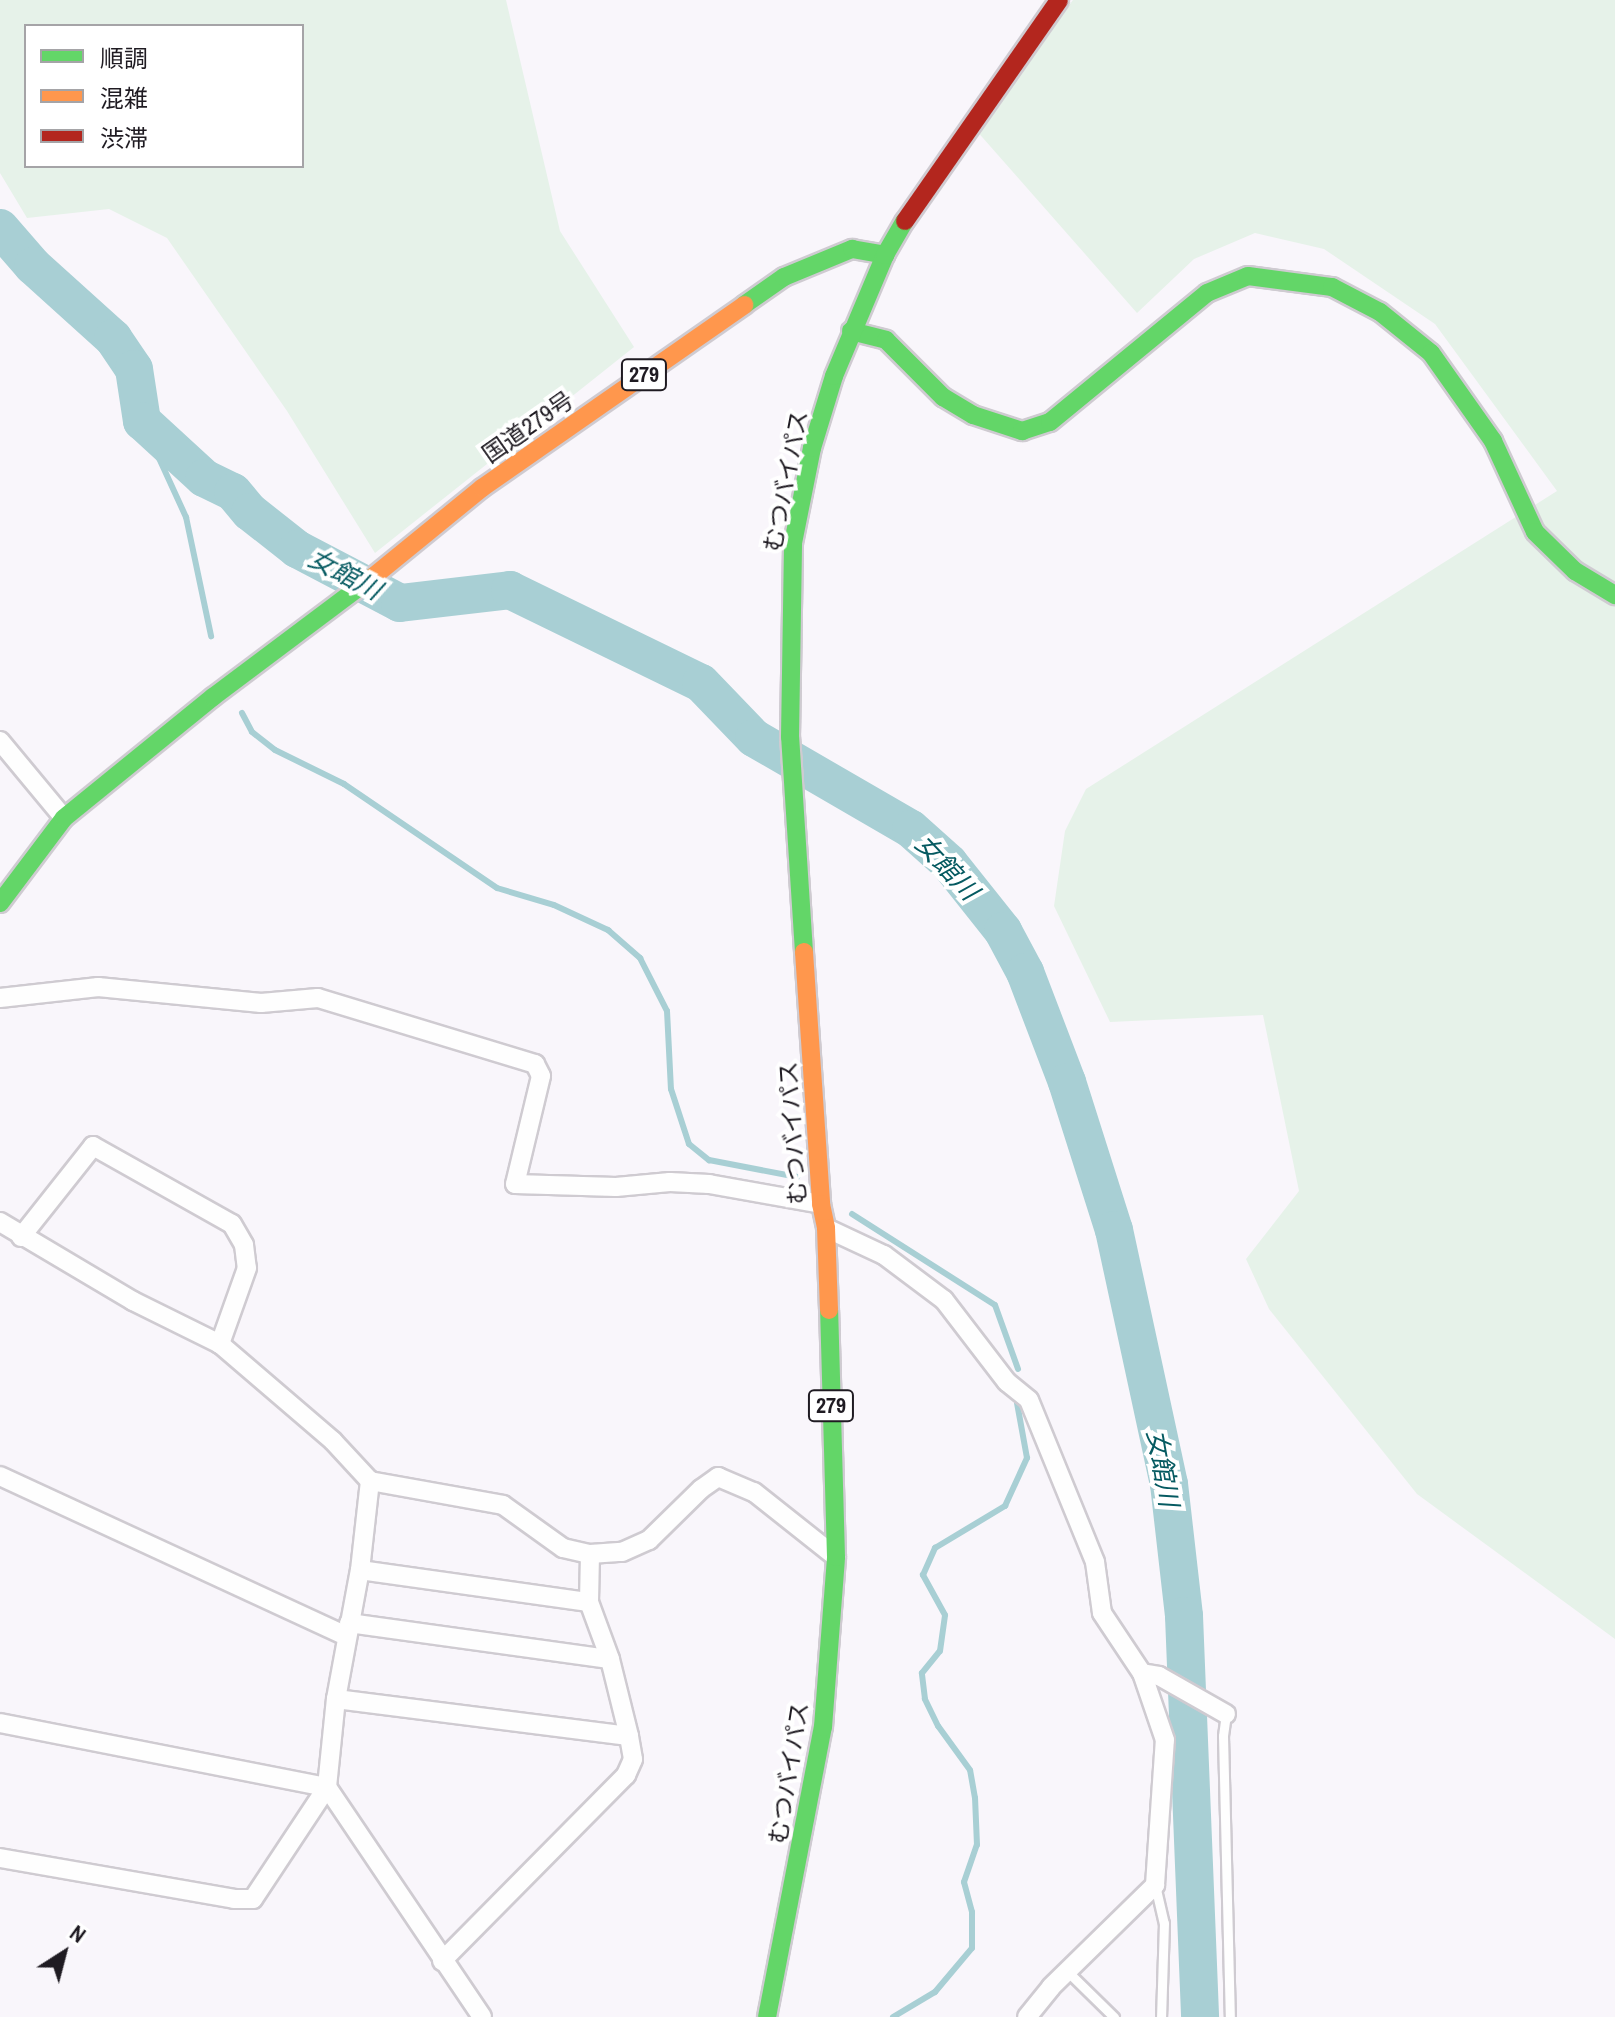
<!DOCTYPE html>
<meta charset="utf-8">
<style>
body{margin:0}
#map{position:relative;width:1615px;height:2017px;overflow:hidden;background:#f9f6fb;font-family:"Archivo Narrow","Noto Sans JP",sans-serif}
div>[style]{position:absolute}
.green>*{inset:0;background:#e6f2e9}
.stream>*{height:6px;margin:-3px;padding:0 3px;transform-origin:3px;border-radius:3px;background:#a8cfd4}
.river>*{height:38px;margin:-19px;padding:0 19px;transform-origin:19px;border-radius:19px;background:#a8cfd4}
.roads{filter:drop-shadow(2px 0 #cfcbd1) drop-shadow(-2px 0 #cfcbd1) drop-shadow(0 2px #cfcbd1) drop-shadow(0 -2px #cfcbd1)}
.lane>*{height:9px;margin:-4.5px;padding:0 4.5px;transform-origin:4.5px;border-radius:4.5px;background:#fefefe}
.street>*{height:18px;margin:-9px;padding:0 9px;transform-origin:9px;border-radius:9px;background:#fefefe}
.fast>*{height:18px;margin:-9px;padding:0 9px;transform-origin:9px;border-radius:9px;background:#63d668}
.slow>*{height:18px;margin:-9px;padding:0 9px;transform-origin:9px;border-radius:9px;background:#ff974d}
.jam>*{height:18px;margin:-9px;padding:0 9px;transform-origin:9px;border-radius:9px;background:#b3261e}
span{translate:-50% -50%;white-space:nowrap;text-align:center;line-height:1.15;-webkit-text-stroke:8px #fff;paint-order:stroke}
.shield-label span{padding:2px 6px;background:#fff;border:2px solid;border-radius:6px;-webkit-text-stroke-width:0}
.shield-label{font-size:22px;color:#1f1b22;font-weight:700}
.street-label{font-size:24px;color:#1f1b22}
.water-label{font-size:26px;color:#055a61;font-style:italic}
.legend{position:absolute;left:24px;top:24px;width:280px;height:144px;box-sizing:border-box;background:#fff;border:2px solid #a5a4a7;margin:0;padding:10px 14px;list-style:none;font-size:24px;color:#1f1b22}
.legend li{display:flex;align-items:center;gap:16px;height:40px}
.legend b{width:40px;border:2px solid #a5a4a7}
.north{position:absolute;left:24px;top:1913px;width:80px;height:80px;-webkit-text-stroke:6px #fff;paint-order:stroke;rotate:36deg;font-size:22px;font-weight:700;line-height:32px;text-align:center;color:#1f1b22}
.north::after{content:'';display:block;margin:auto;width:28px;height:36px;background:#1f1b22;clip-path:polygon(50% 0,100% 100%,50% 72%,0 100%)}
</style>
<div id="map">
<div class="green">
<div style="clip-path:polygon(evenodd,0 0,506px 0,560px 231px,634px 347px,375px 553px,287px 411px,167px 238px,109px 209px,27px 218px,0 173px,0 0,26px 26px,302px 26px,302px 166px,26px 166px,26px 26px)"></div>
<div style="clip-path:polygon(1073px 0,1615px 0,1615px 1639px,1417px 1494px,1269px 1309px,1246px 1259px,1299px 1191px,1263px 1015px,1110px 1022px,1054px 906px,1065px 831px,1086px 789px,1557px 491px,1435px 324px,1324px 249px,1255px 233px,1194px 259px,1137px 313px,975px 129px)"></div>
</div>
<div class="stream">
<div style="left:142px;top:421px;width:106px;rotate:65.4deg"></div>
<div style="left:186px;top:517px;width:122px;rotate:78.1deg"></div>
<div style="left:242px;top:713px;width:21px;rotate:62deg"></div>
<div style="left:252px;top:732px;width:29px;rotate:38deg"></div>
<div style="left:275px;top:750px;width:77px;rotate:26.2deg"></div>
<div style="left:344px;top:784px;width:185px;rotate:34.2deg"></div>
<div style="left:497px;top:888px;width:59px;rotate:16.6deg"></div>
<div style="left:554px;top:905px;width:60px;rotate:24.8deg"></div>
<div style="left:608px;top:930px;width:43px;rotate:41.2deg"></div>
<div style="left:640px;top:958px;width:59px;rotate:63deg"></div>
<div style="left:667px;top:1011px;width:78px;rotate:87.1deg"></div>
<div style="left:671px;top:1089px;width:58px;rotate:71.9deg"></div>
<div style="left:689px;top:1144px;width:26px;rotate:39deg"></div>
<div style="left:709px;top:1160px;width:90px;rotate:10.9deg"></div>
<div style="left:852px;top:1214px;width:169px;rotate:32.5deg"></div>
<div style="left:995px;top:1305px;width:68px;rotate:70.2deg"></div>
<div style="left:893px;top:2017px;width:49px;rotate:-30.8deg"></div>
<div style="left:935px;top:1992px;width:57px;rotate:-49.9deg"></div>
<div style="left:972px;top:1948px;width:36px;rotate:-90deg"></div>
<div style="left:972px;top:1912px;width:31px;rotate:-105deg"></div>
<div style="left:964px;top:1882px;width:39px;rotate:-71deg"></div>
<div style="left:977px;top:1845px;width:47px;rotate:-92.4deg"></div>
<div style="left:975px;top:1798px;width:28px;rotate:-100deg"></div>
<div style="left:970px;top:1770px;width:54px;rotate:-126deg"></div>
<div style="left:938px;top:1726px;width:30px;rotate:-116deg"></div>
<div style="left:925px;top:1699px;width:26px;rotate:-97deg"></div>
<div style="left:922px;top:1673px;width:28px;rotate:-51deg"></div>
<div style="left:940px;top:1651px;width:36px;rotate:-82deg"></div>
<div style="left:945px;top:1615px;width:46px;rotate:-118.8deg"></div>
<div style="left:923px;top:1575px;width:30px;rotate:-66deg"></div>
<div style="left:935px;top:1548px;width:82px;rotate:-31deg"></div>
<div style="left:1005px;top:1506px;width:53px;rotate:-65.4deg"></div>
<div style="left:1027px;top:1458px;width:56px;rotate:-100.3deg"></div>
</div>
<div class="river">
<div style="left:0;top:228px;width:50px;rotate:49deg"></div>
<div style="left:33px;top:266px;width:108px;rotate:42deg"></div>
<div style="left:113px;top:338px;width:37px;rotate:56deg"></div>
<div style="left:134px;top:369px;width:53px;rotate:81.3deg"></div>
<div style="left:142px;top:421px;width:84px;rotate:42.6deg"></div>
<div style="left:204px;top:478px;width:32px;rotate:26deg"></div>
<div style="left:233px;top:492px;width:26px;rotate:50deg"></div>
<div style="left:250px;top:512px;width:60px;rotate:38.2deg"></div>
<div style="left:297px;top:549px;width:116px;rotate:27.7deg"></div>
<div style="left:400px;top:603px;width:111px;rotate:-6.7deg"></div>
<div style="left:510px;top:590px;width:212px;rotate:26deg"></div>
<div style="left:701px;top:683px;width:76px;rotate:46.1deg"></div>
<div style="left:754px;top:738px;width:181px;rotate:30.1deg"></div>
<div style="left:911px;top:829px;width:51px;rotate:41.8deg"></div>
<div style="left:949px;top:863px;width:87px;rotate:51.5deg"></div>
<div style="left:1003px;top:931px;width:47px;rotate:61.8deg"></div>
<div style="left:1025px;top:972px;width:118px;rotate:69.1deg"></div>
<div style="left:1067px;top:1082px;width:155px;rotate:72.4deg"></div>
<div style="left:1114px;top:1230px;width:260px;rotate:77.8deg"></div>
<div style="left:1169px;top:1484px;width:133px;rotate:83.5deg"></div>
<div style="left:1184px;top:1616px;width:401px;rotate:87.7deg"></div>
</div>
<div class="roads">
<div class="lane">
<div style="left:1226px;top:1714px;width:22px;rotate:98deg"></div>
<div style="left:1223px;top:1736px;width:281px;rotate:88.6deg"></div>
<div style="left:1155px;top:1885px;width:39px;rotate:77deg"></div>
<div style="left:1164px;top:1923px;width:94px;rotate:91.8deg"></div>
<div style="left:1067px;top:1971px;width:66px;rotate:44.4deg"></div>
</div>
<div class="street">
<div style="left:0;top:741px;width:100px;rotate:50.3deg"></div>
<div style="left:0;top:998px;width:99px;rotate:-6.4deg"></div>
<div style="left:98px;top:987px;width:164px;rotate:5.6deg"></div>
<div style="left:261px;top:1003px;width:57px;rotate:-5deg"></div>
<div style="left:318px;top:998px;width:227px;rotate:16.9deg"></div>
<div style="left:535px;top:1064px;width:13px;rotate:63deg"></div>
<div style="left:541px;top:1076px;width:111px;rotate:103.5deg"></div>
<div style="left:515px;top:1184px;width:101px;rotate:1.7deg"></div>
<div style="left:616px;top:1187px;width:54px;rotate:-5.3deg"></div>
<div style="left:670px;top:1182px;width:39px;rotate:3deg"></div>
<div style="left:709px;top:1184px;width:114px;rotate:10.1deg"></div>
<div style="left:0;top:1222px;width:155px;rotate:30.7deg"></div>
<div style="left:133px;top:1301px;width:97px;rotate:26.3deg"></div>
<div style="left:220px;top:1344px;width:149px;rotate:40.6deg"></div>
<div style="left:333px;top:1441px;width:54px;rotate:47.2deg"></div>
<div style="left:370px;top:1481px;width:135px;rotate:10.2deg"></div>
<div style="left:503px;top:1505px;width:74px;rotate:35.6deg"></div>
<div style="left:563px;top:1548px;width:28px;rotate:13deg"></div>
<div style="left:826px;top:1228px;width:64px;rotate:25deg"></div>
<div style="left:884px;top:1255px;width:75px;rotate:36.9deg"></div>
<div style="left:944px;top:1300px;width:103px;rotate:52.5deg"></div>
<div style="left:1007px;top:1382px;width:28px;rotate:39deg"></div>
<div style="left:1029px;top:1400px;width:175px;rotate:67.8deg"></div>
<div style="left:1095px;top:1562px;width:51px;rotate:82.2deg"></div>
<div style="left:1102px;top:1613px;width:72px;rotate:56.3deg"></div>
<div style="left:1142px;top:1673px;width:17px;rotate:10deg"></div>
<div style="left:1159px;top:1676px;width:77px;rotate:29.6deg"></div>
<div style="left:21px;top:1237px;width:116px;rotate:-51.6deg"></div>
<div style="left:93px;top:1146px;width:159px;rotate:29.3deg"></div>
<div style="left:232px;top:1224px;width:24px;rotate:60deg"></div>
<div style="left:244px;top:1245px;width:23px;rotate:83deg"></div>
<div style="left:247px;top:1268px;width:81px;rotate:109.6deg"></div>
<div style="left:0;top:1476px;width:382px;rotate:24.8deg"></div>
<div style="left:360px;top:1570px;width:231px;rotate:8deg"></div>
<div style="left:349px;top:1623px;width:263px;rotate:7.9deg"></div>
<div style="left:336px;top:1699px;width:295px;rotate:7.2deg"></div>
<div style="left:629px;top:1736px;width:79px;rotate:-103.9deg"></div>
<div style="left:610px;top:1659px;width:61px;rotate:-110.2deg"></div>
<div style="left:589px;top:1602px;width:48px;rotate:-88.8deg"></div>
<div style="left:590px;top:1554px;width:32px;rotate:-4deg"></div>
<div style="left:622px;top:1552px;width:30px;rotate:-24deg"></div>
<div style="left:649px;top:1540px;width:73px;rotate:-44.4deg"></div>
<div style="left:701px;top:1489px;width:21px;rotate:-35deg"></div>
<div style="left:718px;top:1477px;width:39px;rotate:23deg"></div>
<div style="left:754px;top:1492px;width:105px;rotate:38.4deg"></div>
<div style="left:0;top:1723px;width:333px;rotate:11.1deg"></div>
<div style="left:327px;top:1787px;width:277px;rotate:56deg"></div>
<div style="left:0;top:1858px;width:238px;rotate:9.9deg"></div>
<div style="left:234px;top:1899px;width:19px"></div>
<div style="left:253px;top:1899px;width:134px;rotate:-56.5deg"></div>
<div style="left:327px;top:1787px;width:88px;rotate:-84.2deg"></div>
<div style="left:336px;top:1699px;width:131px;rotate:-79.5deg"></div>
<div style="left:360px;top:1570px;width:90px;rotate:-83.6deg"></div>
<div style="left:442px;top:1961px;width:262px;rotate:-45.3deg"></div>
<div style="left:626px;top:1775px;width:17px;rotate:-66deg"></div>
<div style="left:633px;top:1759px;width:23px;rotate:-100deg"></div>
<div style="left:1027px;top:2017px;width:38px;rotate:-51deg"></div>
<div style="left:1051px;top:1987px;width:146px;rotate:-44.4deg"></div>
<div style="left:1155px;top:1885px;width:145px;rotate:-86.1deg"></div>
<div style="left:1165px;top:1740px;width:71px;rotate:-108.9deg"></div>
</div>
<div class="fast">
<div style="left:744px;top:305px;width:49px;rotate:-35deg"></div>
<div style="left:784px;top:277px;width:74px;rotate:-22.4deg"></div>
<div style="left:852px;top:249px;width:34px;rotate:10deg"></div>
<div style="left:851px;top:331px;width:36px;rotate:14deg"></div>
<div style="left:886px;top:340px;width:81px;rotate:45deg"></div>
<div style="left:943px;top:397px;width:35px;rotate:31deg"></div>
<div style="left:973px;top:415px;width:52px;rotate:18.1deg"></div>
<div style="left:1022px;top:431px;width:29px;rotate:-18deg"></div>
<div style="left:1050px;top:422px;width:203px;rotate:-39.4deg"></div>
<div style="left:1207px;top:293px;width:44px;rotate:-22.5deg"></div>
<div style="left:1248px;top:276px;width:85px;rotate:7.5deg"></div>
<div style="left:1332px;top:287px;width:54px;rotate:27.5deg"></div>
<div style="left:1380px;top:312px;width:65px;rotate:38.8deg"></div>
<div style="left:1431px;top:353px;width:108px;rotate:54.8deg"></div>
<div style="left:1493px;top:441px;width:100px;rotate:65.2deg"></div>
<div style="left:1535px;top:532px;width:56px;rotate:44.3deg"></div>
<div style="left:1575px;top:571px;width:47px;rotate:31deg"></div>
<div style="left:0;top:903px;width:106px;rotate:-53deg"></div>
<div style="left:64px;top:818px;width:192px;rotate:-39.1deg"></div>
<div style="left:213px;top:697px;width:201px;rotate:-36.9deg"></div>
<div style="left:804px;top:952px;width:215px;rotate:-93.7deg"></div>
<div style="left:790px;top:737px;width:194px;rotate:-89.1deg"></div>
<div style="left:793px;top:543px;width:97px;rotate:-78.7deg"></div>
<div style="left:812px;top:448px;width:75px;rotate:-73deg"></div>
<div style="left:834px;top:376px;width:131px;rotate:-67.1deg"></div>
<div style="left:885px;top:255px;width:39px;rotate:-60deg"></div>
<div style="left:767px;top:2017px;width:295px;rotate:-79.1deg"></div>
<div style="left:823px;top:1727px;width:170px;rotate:-85.6deg"></div>
<div style="left:836px;top:1557px;width:247px;rotate:-91.6deg"></div>
</div>
<div class="slow">
<div style="left:374px;top:576px;width:139px;rotate:-39.2deg"></div>
<div style="left:482px;top:488px;width:320px;rotate:-34.9deg"></div>
<div style="left:804px;top:952px;width:253px;rotate:86.1deg"></div>
<div style="left:821px;top:1204px;width:25px;rotate:78deg"></div>
<div style="left:826px;top:1228px;width:82px;rotate:87.9deg"></div>
</div>
<div class="jam">
<div style="left:905px;top:221px;width:269px;rotate:-55.1deg"></div>
</div>
</div>
<div class="shield-label">
<span style="left:644px;top:375px">279</span>
<span style="left:831px;top:1406px">279</span>
</div>
<div class="street-label">
<span style="left:528px;top:427px;rotate:-35deg">国道279号</span>
<span style="left:786px;top:481px;rotate:-79deg">むつバイパス</span>
<span style="left:793px;top:1133px;rotate:-94deg">むつバイパス</span>
<span style="left:789px;top:1773px;rotate:-81deg">むつバイパス</span>
</div>
<div class="water-label">
<span style="left:345px;top:574px;rotate:28deg">女館川</span>
<span style="left:947px;top:867px;rotate:47deg">女館川</span>
<span style="left:1163px;top:1468px;rotate:80deg">女館川</span>
</div>
<ul class="legend">
<li><b style="height:10px;background:#63d668"></b>順調</li>
<li><b style="height:10px;background:#ff974d"></b>混雑</li>
<li><b style="height:10px;background:#b3261e"></b>渋滞</li>
</ul>
<div class="north">N</div>
</div>
